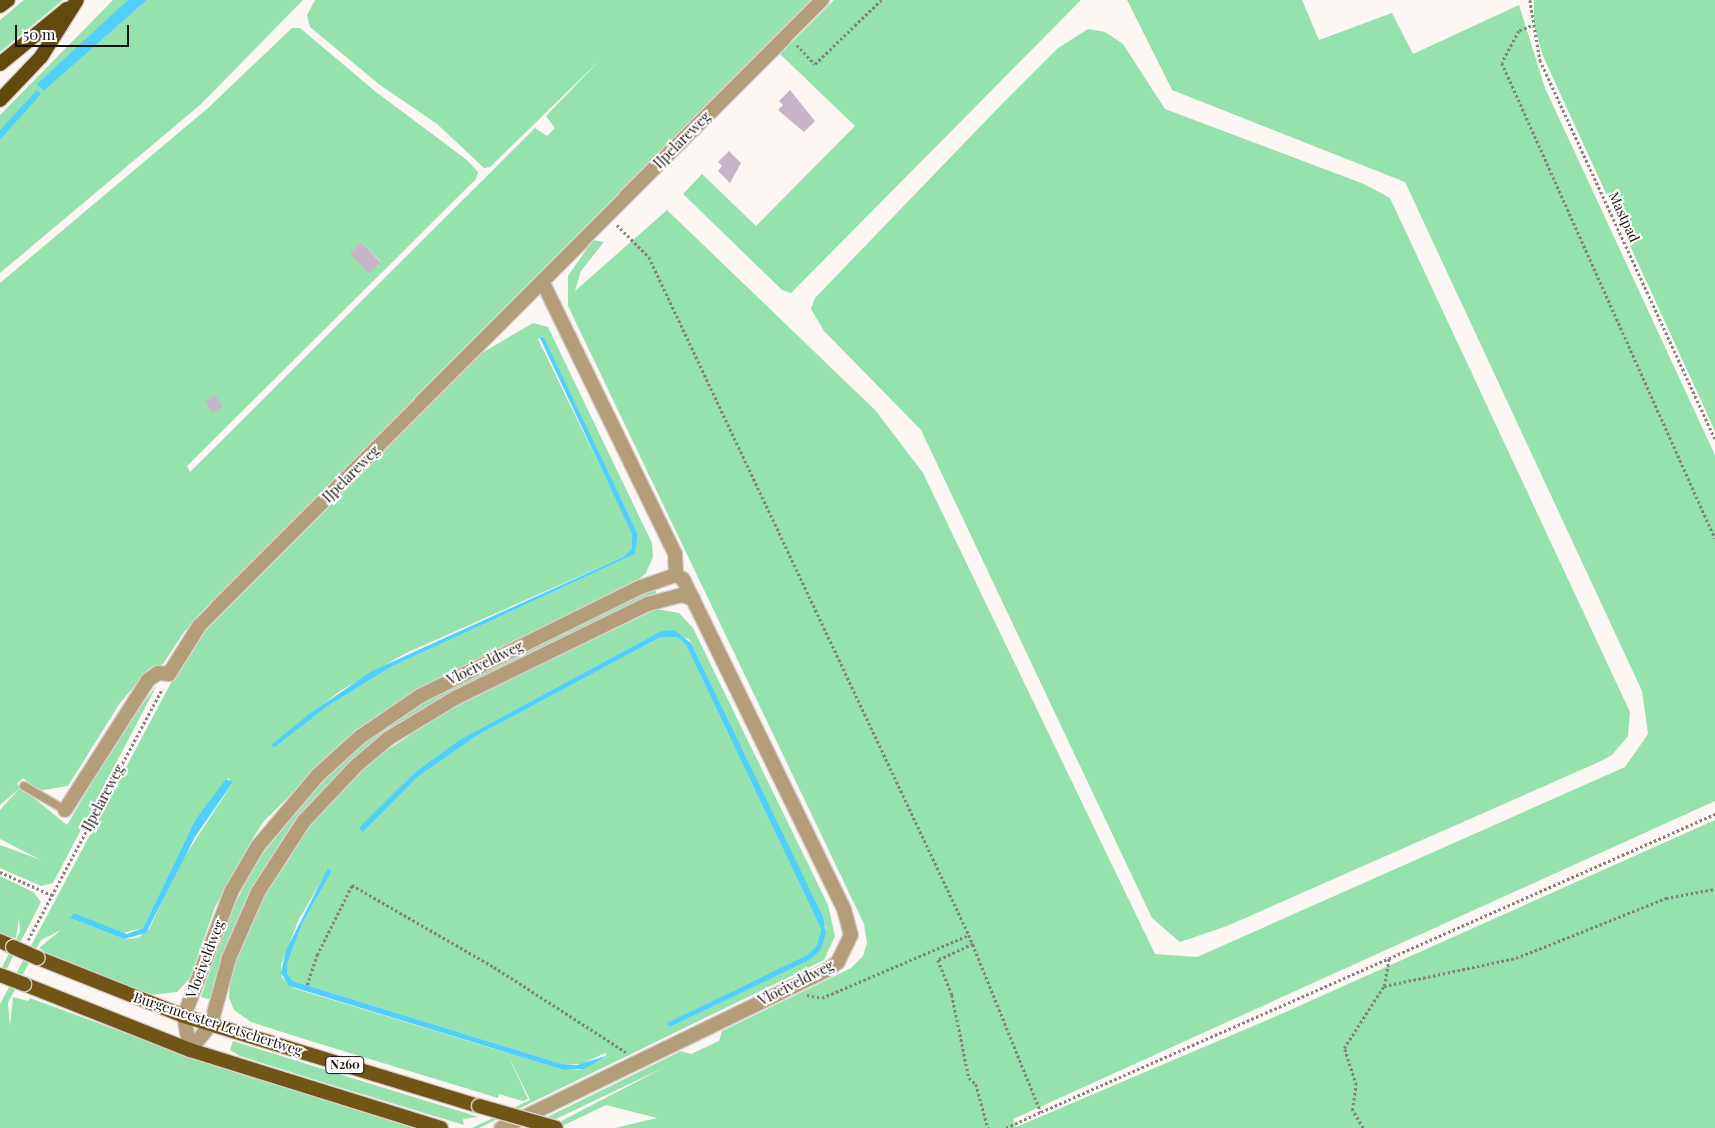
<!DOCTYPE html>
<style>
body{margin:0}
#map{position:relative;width:1715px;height:1128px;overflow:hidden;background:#fdf7f4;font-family:"Playfair Display",serif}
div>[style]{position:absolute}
.green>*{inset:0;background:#95e2ac}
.water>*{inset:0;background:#52cffb}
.building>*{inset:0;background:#c8b4c9;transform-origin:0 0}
.path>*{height:2.5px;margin-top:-1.25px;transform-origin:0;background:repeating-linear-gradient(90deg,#88807c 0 2.5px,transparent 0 5px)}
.roads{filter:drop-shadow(1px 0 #d9d2cf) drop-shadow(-1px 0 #d9d2cf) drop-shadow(0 1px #d9d2cf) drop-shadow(0 -1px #d9d2cf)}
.service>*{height:8px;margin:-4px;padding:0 4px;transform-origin:4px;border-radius:4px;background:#b39e79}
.minor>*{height:14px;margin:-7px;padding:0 7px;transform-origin:7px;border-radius:7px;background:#b39e79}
.primary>*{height:14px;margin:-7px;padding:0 7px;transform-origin:7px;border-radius:7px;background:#715517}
.trunk>*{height:14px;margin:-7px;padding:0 7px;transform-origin:7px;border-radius:7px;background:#63490e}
.bridges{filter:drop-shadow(1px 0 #d9d2cf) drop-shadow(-1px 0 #d9d2cf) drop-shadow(0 1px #d9d2cf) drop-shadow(0 -1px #d9d2cf)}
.primary-bridge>*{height:14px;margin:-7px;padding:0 7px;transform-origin:7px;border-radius:7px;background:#715517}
span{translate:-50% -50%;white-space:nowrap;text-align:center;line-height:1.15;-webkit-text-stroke:4px #fff;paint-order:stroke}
.shield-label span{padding:1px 4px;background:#fff;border:1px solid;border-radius:4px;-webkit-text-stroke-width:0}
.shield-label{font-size:12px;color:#1a110c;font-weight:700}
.street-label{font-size:14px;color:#1a110c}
.scale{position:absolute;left:15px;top:25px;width:114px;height:22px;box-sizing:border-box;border:2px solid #1a110c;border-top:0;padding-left:6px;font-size:15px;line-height:18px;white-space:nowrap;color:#1a110c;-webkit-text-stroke:4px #fff;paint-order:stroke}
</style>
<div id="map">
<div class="green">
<div style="clip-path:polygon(24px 0,63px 0,0 52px,0 20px)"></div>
<div style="clip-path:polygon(113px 0,128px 0,44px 91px,147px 0,303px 0,200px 105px,0 273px,0 140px,41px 93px,0 130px,0 115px)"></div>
<div style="clip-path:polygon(evenodd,315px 0,811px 0,184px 632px,163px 664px,149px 669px,120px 703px,68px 786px,37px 791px,23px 778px,17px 784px,67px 825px,121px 733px,157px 685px,53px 883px,41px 886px,0 868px,0 845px,41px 860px,0 839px,0 810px,20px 788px,0 805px,0 283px,208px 108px,292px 28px,300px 28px,376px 92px,467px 160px,478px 172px,476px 179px,187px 466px,190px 472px,535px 128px,547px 136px,555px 128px,546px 116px,601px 59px,490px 167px,484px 168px,437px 124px,380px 85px,310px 27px,307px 15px,315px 0,361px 242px,380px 261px,369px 272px,350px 253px,361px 242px)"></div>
<div style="clip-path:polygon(834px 0,1081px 0,791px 293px,782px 290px,683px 194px,702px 174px,756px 226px,855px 126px,780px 54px)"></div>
<div style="clip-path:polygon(1127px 0,1302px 0,1319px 40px,1392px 13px,1413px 54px,1519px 5px,1545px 88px,1715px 455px,1715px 801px,1013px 1119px,1016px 1127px,1272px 1018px,1715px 820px,1715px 1128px,615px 1128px,657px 1118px,606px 1105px,558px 1128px,548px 1128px,665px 1067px,537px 1128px,525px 1128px,681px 1051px,691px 1054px,719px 1041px,722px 1031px,851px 968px,863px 956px,867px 943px,864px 924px,568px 306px,568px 276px,593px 240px,604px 242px,581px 271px,575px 291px,667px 210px,876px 411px,923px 473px,1155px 954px,1197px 957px,1625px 767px,1648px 734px,1642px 691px,1405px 182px,1172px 90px)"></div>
<div style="clip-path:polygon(1534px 0,1715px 0,1715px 431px,1543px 56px,1534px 25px)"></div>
<div style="clip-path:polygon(1088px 29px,1105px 32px,1123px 44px,1165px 109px,1364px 184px,1390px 198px,1630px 712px,1628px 736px,1612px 755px,1599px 762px,1227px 926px,1180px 942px,1152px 918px,921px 430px,824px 331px,811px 309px,815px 298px,998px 108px,1058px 48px)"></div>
<div style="clip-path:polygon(evenodd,533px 323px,548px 327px,652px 543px,653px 557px,646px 573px,635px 583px,412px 693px,344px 742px,264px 821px,253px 838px,215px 907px,190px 978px,177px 992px,149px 995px,52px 957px,39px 948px,61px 930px,41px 940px,8px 1003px,10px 1026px,13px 997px,28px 1001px,30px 998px,185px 1055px,413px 1128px,0 1128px,0 1004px,173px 679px,202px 634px,480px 354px,533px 323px,542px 336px,638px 534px,635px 554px,391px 667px,328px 706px,274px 748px,272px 745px,340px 691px,406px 653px,625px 556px,632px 548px,633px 534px,538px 339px,542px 336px,533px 323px,228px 778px,232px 784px,181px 862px,149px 929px,138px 938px,124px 939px,75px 920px,74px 913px,123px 933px,143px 928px,195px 820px,228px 778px)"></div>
<div style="clip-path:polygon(653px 586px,658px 596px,439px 702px,292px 830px,212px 1000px,201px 997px,228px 918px,255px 864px,324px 774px,407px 708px)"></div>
<div style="clip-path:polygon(evenodd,657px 609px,679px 613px,693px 628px,828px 905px,835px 936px,824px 960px,479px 1128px,472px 1128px,530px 1100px,507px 1053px,528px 1099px,523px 1101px,499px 1094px,498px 1098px,304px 1039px,251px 1022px,234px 1010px,229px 998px,230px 978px,257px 907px,294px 844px,322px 808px,370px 762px,453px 706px,657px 609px,661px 631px,689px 639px,691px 643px,826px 928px,810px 959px,670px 1027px,668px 1023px,807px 955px,817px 945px,821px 929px,686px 645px,677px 637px,661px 637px,478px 735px,419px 776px,364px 831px,360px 828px,415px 772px,459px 740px,661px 631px,657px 609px,329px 868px,332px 871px,303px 922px,287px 964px,287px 974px,293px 981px,562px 1064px,582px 1064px,605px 1053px,607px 1057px,579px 1070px,564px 1070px,293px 988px,282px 977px,281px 965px,298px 921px,329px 868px)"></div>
<div style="clip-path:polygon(0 876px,33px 892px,41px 902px,0 982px,0 971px,20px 932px,19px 918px,16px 938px,0 935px)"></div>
<div style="clip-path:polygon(233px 1041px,368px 1083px,479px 1117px,463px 1119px,464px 1125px,332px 1085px,240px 1056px,230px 1050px)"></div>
</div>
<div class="water">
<div style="clip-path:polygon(128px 0,147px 0,44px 91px,37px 84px)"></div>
<div style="clip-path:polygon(37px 90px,41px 94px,0 140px,0 130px)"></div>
<div style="clip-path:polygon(539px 336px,544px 338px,638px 534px,635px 554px,391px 667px,328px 706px,274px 748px,271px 745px,309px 714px,372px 671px,625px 556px,632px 548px,632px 534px)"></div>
<div style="clip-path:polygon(674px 630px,691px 643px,823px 917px,826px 933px,821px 949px,811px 959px,670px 1027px,667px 1023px,807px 955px,817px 945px,821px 929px,686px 645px,677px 637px,661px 637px,478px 735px,419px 776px,363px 832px,359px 828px,415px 772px,459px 740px,661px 631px)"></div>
<div style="clip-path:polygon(226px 779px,233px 782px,195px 837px,146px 933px,124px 939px,70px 918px,74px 913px,127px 934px,143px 928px,195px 820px)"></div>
<div style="clip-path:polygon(328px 868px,332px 871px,303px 922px,287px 964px,287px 974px,293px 981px,562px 1064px,577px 1065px,609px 1055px,584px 1069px,564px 1070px,289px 986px,281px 973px,286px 950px)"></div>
</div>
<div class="building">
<div style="clip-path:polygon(790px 90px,815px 121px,804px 132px,778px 110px,783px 105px,779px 101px)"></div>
<div style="clip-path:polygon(729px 151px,741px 163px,730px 183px,718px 171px,722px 166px,718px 162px)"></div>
<div style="left:361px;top:242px;width:28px;height:16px;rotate:46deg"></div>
<div style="left:215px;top:395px;width:14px;height:12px;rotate:56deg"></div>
</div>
<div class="path">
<div style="left:1530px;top:0;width:61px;rotate:80.5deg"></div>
<div style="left:1540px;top:60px;width:417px;rotate:65.2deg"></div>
<div style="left:1531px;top:26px;width:13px;rotate:157deg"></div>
<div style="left:1519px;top:31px;width:36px;rotate:118deg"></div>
<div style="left:1502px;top:63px;width:521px;rotate:65.85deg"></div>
<div style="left:797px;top:45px;width:26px;rotate:47deg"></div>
<div style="left:815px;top:64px;width:92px;rotate:-44.1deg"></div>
<div style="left:617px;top:225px;width:45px;rotate:45deg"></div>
<div style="left:649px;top:257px;width:750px;rotate:64.73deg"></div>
<div style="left:969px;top:935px;width:191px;rotate:67.9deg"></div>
<div style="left:1041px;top:1112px;width:737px;rotate:-23.85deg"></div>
<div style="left:0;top:872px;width:57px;rotate:23.9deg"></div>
<div style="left:28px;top:940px;width:285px;rotate:-61.9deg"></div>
<div style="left:973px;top:944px;width:38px;rotate:155deg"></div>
<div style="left:938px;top:960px;width:38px;rotate:68deg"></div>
<div style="left:952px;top:995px;width:85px;rotate:78.4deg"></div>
<div style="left:969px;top:1078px;width:9px;rotate:41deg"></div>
<div style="left:976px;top:1084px;width:46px;rotate:74.7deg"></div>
<div style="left:307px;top:985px;width:32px;rotate:-72deg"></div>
<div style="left:317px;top:955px;width:78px;rotate:-63.4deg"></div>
<div style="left:352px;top:885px;width:164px;rotate:30deg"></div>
<div style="left:494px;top:967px;width:157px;rotate:32.8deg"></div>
<div style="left:1384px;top:986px;width:135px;rotate:-12deg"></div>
<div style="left:1516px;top:958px;width:162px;rotate:-21.8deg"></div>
<div style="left:1666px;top:898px;width:50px;rotate:-10.4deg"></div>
<div style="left:807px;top:995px;width:15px;rotate:11deg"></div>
<div style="left:822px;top:998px;width:160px;rotate:-23.2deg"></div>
<div style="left:1006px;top:1128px;width:38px;rotate:-25deg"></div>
<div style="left:1363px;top:1128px;width:21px;rotate:-121deg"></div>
<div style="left:1352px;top:1110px;width:25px;rotate:-81deg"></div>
<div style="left:1356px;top:1085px;width:39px;rotate:-108deg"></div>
<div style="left:1344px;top:1048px;width:74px;rotate:-57.2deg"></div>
<div style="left:1384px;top:986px;width:28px;rotate:-80deg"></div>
</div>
<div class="roads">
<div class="service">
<div style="left:24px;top:786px;width:48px;rotate:30.3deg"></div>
</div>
<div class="minor">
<div style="left:542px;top:281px;width:304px;rotate:64deg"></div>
<div style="left:675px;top:554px;width:21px;rotate:87deg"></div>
<div style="left:65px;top:810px;width:154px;rotate:-57.4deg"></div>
<div style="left:148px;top:680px;width:12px;rotate:-35deg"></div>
<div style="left:158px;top:673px;width:11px;rotate:5deg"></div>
<div style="left:169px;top:674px;width:57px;rotate:-58deg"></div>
<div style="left:199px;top:626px;width:883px;rotate:-45.14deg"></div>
<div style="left:190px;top:1050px;width:35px;rotate:-100deg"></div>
<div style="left:184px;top:1016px;width:133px;rotate:-69.2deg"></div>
<div style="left:231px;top:892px;width:53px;rotate:-59.6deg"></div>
<div style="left:258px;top:846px;width:93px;rotate:-49.8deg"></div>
<div style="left:318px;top:775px;width:57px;rotate:-42.1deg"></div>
<div style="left:360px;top:737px;width:73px;rotate:-34.3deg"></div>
<div style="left:420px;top:696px;width:246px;rotate:-26.3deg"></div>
<div style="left:641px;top:587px;width:37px;rotate:-19deg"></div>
<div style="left:676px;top:575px;width:8px;rotate:30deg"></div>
<div style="left:683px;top:579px;width:367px;rotate:64deg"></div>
<div style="left:844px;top:909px;width:27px;rotate:75deg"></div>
<div style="left:851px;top:935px;width:30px;rotate:116deg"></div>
<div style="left:838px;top:962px;width:14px;rotate:144deg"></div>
<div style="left:827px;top:970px;width:362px;rotate:154.1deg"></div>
<div style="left:190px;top:1050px;width:33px;rotate:-51deg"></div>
<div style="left:211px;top:1024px;width:68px;rotate:-74.7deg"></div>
<div style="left:229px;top:958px;width:72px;rotate:-66.3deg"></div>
<div style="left:258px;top:892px;width:85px;rotate:-57.1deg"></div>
<div style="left:304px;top:821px;width:77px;rotate:-46.6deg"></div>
<div style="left:357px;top:765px;width:42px;rotate:-40.2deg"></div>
<div style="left:389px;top:738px;width:77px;rotate:-31.2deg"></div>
<div style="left:455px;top:698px;width:215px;rotate:-26deg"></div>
<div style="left:648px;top:604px;width:35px;rotate:-15deg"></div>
<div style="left:682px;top:595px;width:12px;rotate:20deg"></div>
</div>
<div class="primary">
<div style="left:0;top:941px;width:14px;rotate:25deg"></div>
<div style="left:38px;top:958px;width:157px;rotate:21.7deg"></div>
<div style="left:184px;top:1016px;width:308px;rotate:17deg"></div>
<div style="left:24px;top:984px;width:179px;rotate:21.7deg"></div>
<div style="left:190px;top:1050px;width:263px;rotate:17.3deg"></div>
</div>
<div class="trunk">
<div style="left:0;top:6px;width:10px;rotate:-37deg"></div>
<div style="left:0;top:64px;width:87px;rotate:-39.4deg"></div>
<div style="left:0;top:100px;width:59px;rotate:-46.4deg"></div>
<div style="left:41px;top:57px;width:67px;rotate:-57.7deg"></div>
</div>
</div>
<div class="bridges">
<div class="primary-bridge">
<div style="left:13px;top:947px;width:27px;rotate:24deg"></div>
<div style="left:0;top:975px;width:26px;rotate:21deg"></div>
<div style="left:479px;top:1106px;width:80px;rotate:15.9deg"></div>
</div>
</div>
<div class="shield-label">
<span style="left:345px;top:1065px">N260</span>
</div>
<div class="street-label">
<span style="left:682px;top:140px;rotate:-45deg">IJpelareweg</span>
<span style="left:1624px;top:217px;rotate:65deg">Mastpad</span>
<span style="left:351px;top:474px;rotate:-45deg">IJpelareweg</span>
<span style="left:485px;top:663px;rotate:-26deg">Vloeiveldweg</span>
<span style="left:103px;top:798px;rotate:-62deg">IJpelareweg</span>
<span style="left:205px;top:959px;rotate:-69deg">Vloeiveldweg</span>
<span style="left:796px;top:983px;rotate:-27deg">Vloeiveldweg</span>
<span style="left:218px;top:1024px;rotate:18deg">Burgemeester Letschertweg</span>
</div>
<div class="scale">50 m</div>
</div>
